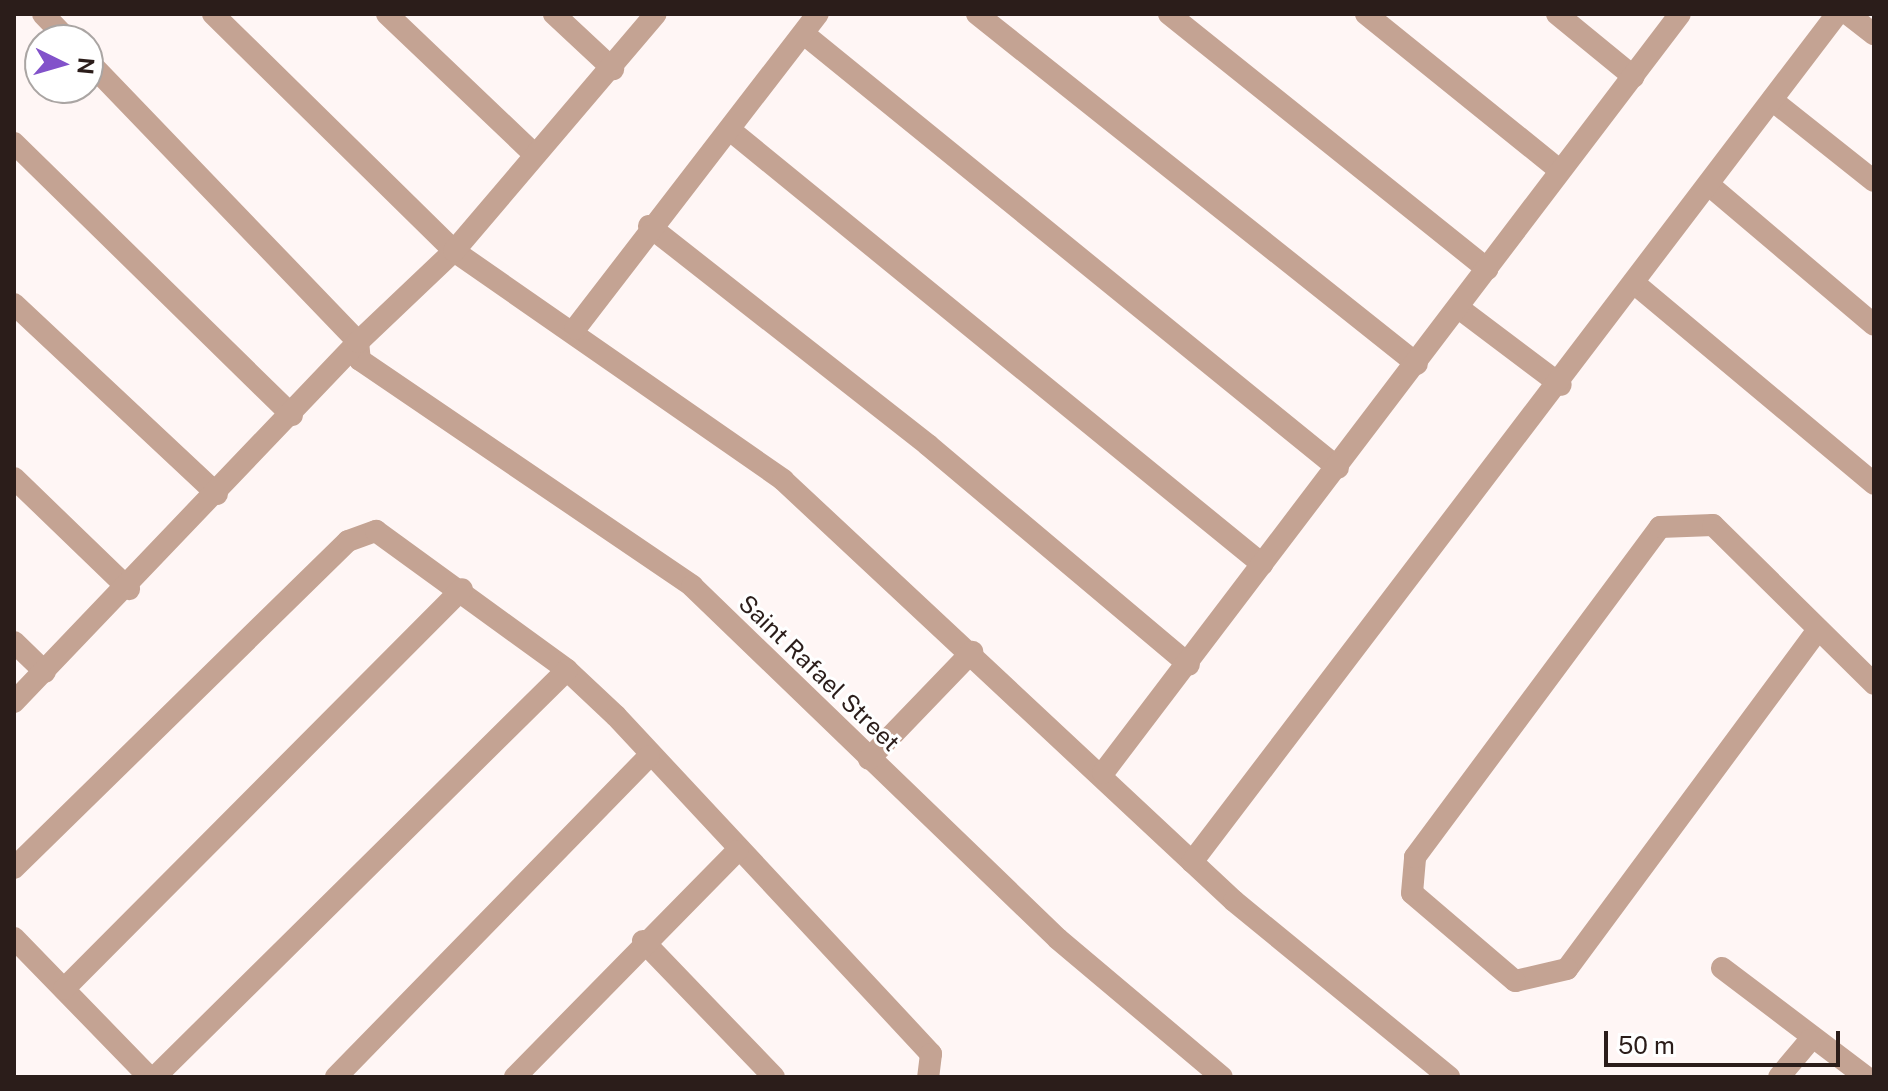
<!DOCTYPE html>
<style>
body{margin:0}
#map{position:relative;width:1888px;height:1091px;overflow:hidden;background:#fff6f5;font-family:"Public Sans",sans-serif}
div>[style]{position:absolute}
.minor>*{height:22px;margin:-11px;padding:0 11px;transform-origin:11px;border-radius:11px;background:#c4a393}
span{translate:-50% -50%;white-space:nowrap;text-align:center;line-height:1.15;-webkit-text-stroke:6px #fff;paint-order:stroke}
.street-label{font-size:24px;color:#2b1d1a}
.frame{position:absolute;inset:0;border:16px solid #2b1d1a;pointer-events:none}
.north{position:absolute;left:24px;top:24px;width:80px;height:80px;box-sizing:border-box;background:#fff;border:2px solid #aaa5a3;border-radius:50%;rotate:95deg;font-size:22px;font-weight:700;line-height:32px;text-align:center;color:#2b1d1a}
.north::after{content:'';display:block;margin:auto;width:28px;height:36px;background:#8252ca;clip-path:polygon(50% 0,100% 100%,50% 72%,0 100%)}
.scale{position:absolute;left:1604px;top:1031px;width:236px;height:36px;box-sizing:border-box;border:4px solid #2b1d1a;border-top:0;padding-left:10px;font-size:24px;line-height:28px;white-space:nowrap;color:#2b1d1a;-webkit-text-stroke:6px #fff;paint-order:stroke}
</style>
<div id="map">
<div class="minor">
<div style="left:43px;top:14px;width:36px;rotate:46deg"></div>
<div style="left:213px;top:14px;width:338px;rotate:44.5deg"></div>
<div style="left:454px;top:251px;width:401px;rotate:34.8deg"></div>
<div style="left:783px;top:480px;width:617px;rotate:43.03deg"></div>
<div style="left:1234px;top:901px;width:278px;rotate:39.3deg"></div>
<div style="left:387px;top:14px;width:204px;rotate:43.6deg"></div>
<div style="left:554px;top:14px;width:81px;rotate:43deg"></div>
<div style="left:977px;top:14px;width:562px;rotate:38.5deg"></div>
<div style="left:1169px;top:14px;width:408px;rotate:38.7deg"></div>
<div style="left:1366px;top:14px;width:248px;rotate:38.9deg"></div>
<div style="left:1557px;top:14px;width:99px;rotate:39.3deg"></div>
<div style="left:1848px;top:14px;width:33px;rotate:38deg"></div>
<div style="left:804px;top:34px;width:688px;rotate:39.1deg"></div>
<div style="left:88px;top:61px;width:390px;rotate:46.1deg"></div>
<div style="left:358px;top:342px;width:18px;rotate:84deg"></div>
<div style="left:360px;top:360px;width:402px;rotate:34.2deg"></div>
<div style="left:692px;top:586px;width:508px;rotate:43.96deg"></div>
<div style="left:1058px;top:939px;width:214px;rotate:40.1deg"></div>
<div style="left:1772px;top:100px;width:130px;rotate:38.5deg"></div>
<div style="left:730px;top:130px;width:687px;rotate:39.21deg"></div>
<div style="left:14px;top:143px;width:389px;rotate:44.4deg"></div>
<div style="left:1709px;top:185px;width:216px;rotate:40.3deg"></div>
<div style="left:649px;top:226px;width:355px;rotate:38.1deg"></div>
<div style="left:928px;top:445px;width:341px;rotate:40.1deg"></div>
<div style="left:1634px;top:283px;width:313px;rotate:39.9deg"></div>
<div style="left:14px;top:304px;width:278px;rotate:43.1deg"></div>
<div style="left:1460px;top:309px;width:126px;rotate:37deg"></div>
<div style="left:575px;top:329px;width:398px;rotate:-52.4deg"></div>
<div style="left:14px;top:478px;width:160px;rotate:44deg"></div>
<div style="left:1817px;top:631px;width:420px;rotate:126.5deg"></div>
<div style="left:1567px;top:969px;width:53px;rotate:167deg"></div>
<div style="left:1515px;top:981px;width:135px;rotate:-139.5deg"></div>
<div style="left:1412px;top:893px;width:36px;rotate:-85deg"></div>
<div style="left:1415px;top:857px;width:411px;rotate:-53.4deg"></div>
<div style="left:1660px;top:527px;width:53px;rotate:-2.2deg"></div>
<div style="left:1713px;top:525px;width:226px;rotate:44.6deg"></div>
<div style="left:14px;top:642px;width:43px;rotate:44.1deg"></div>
<div style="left:14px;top:702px;width:498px;rotate:-46.3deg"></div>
<div style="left:358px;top:342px;width:132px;rotate:-43.5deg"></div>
<div style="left:454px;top:251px;width:311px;rotate:-49.6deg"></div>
<div style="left:869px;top:759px;width:149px;rotate:-46.1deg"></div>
<div style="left:1103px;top:773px;width:953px;rotate:-52.76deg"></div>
<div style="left:1192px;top:862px;width:1065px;rotate:-52.74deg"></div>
<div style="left:14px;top:868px;width:467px;rotate:-44.4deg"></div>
<div style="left:348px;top:541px;width:30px;rotate:-20deg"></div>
<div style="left:376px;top:531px;width:236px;rotate:36deg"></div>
<div style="left:567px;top:670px;width:67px;rotate:43.2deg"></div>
<div style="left:616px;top:716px;width:462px;rotate:47deg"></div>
<div style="left:931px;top:1054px;width:23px;rotate:97deg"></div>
<div style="left:14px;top:938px;width:194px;rotate:45.8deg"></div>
<div style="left:643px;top:941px;width:189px;rotate:46.1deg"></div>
<div style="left:1722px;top:968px;width:181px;rotate:37.1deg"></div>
<div style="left:64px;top:989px;width:564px;rotate:-45.14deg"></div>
<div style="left:155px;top:1077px;width:579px;rotate:-44.65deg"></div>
<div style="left:336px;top:1077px;width:448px;rotate:-45.7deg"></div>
<div style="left:515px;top:1077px;width:317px;rotate:-45.5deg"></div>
<div style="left:1779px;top:1077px;width:48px;rotate:-50deg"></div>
</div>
<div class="street-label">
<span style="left:819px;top:673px;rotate:44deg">Saint Rafael Street</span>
</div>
<div class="frame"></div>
<div class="north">N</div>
<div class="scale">50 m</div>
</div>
